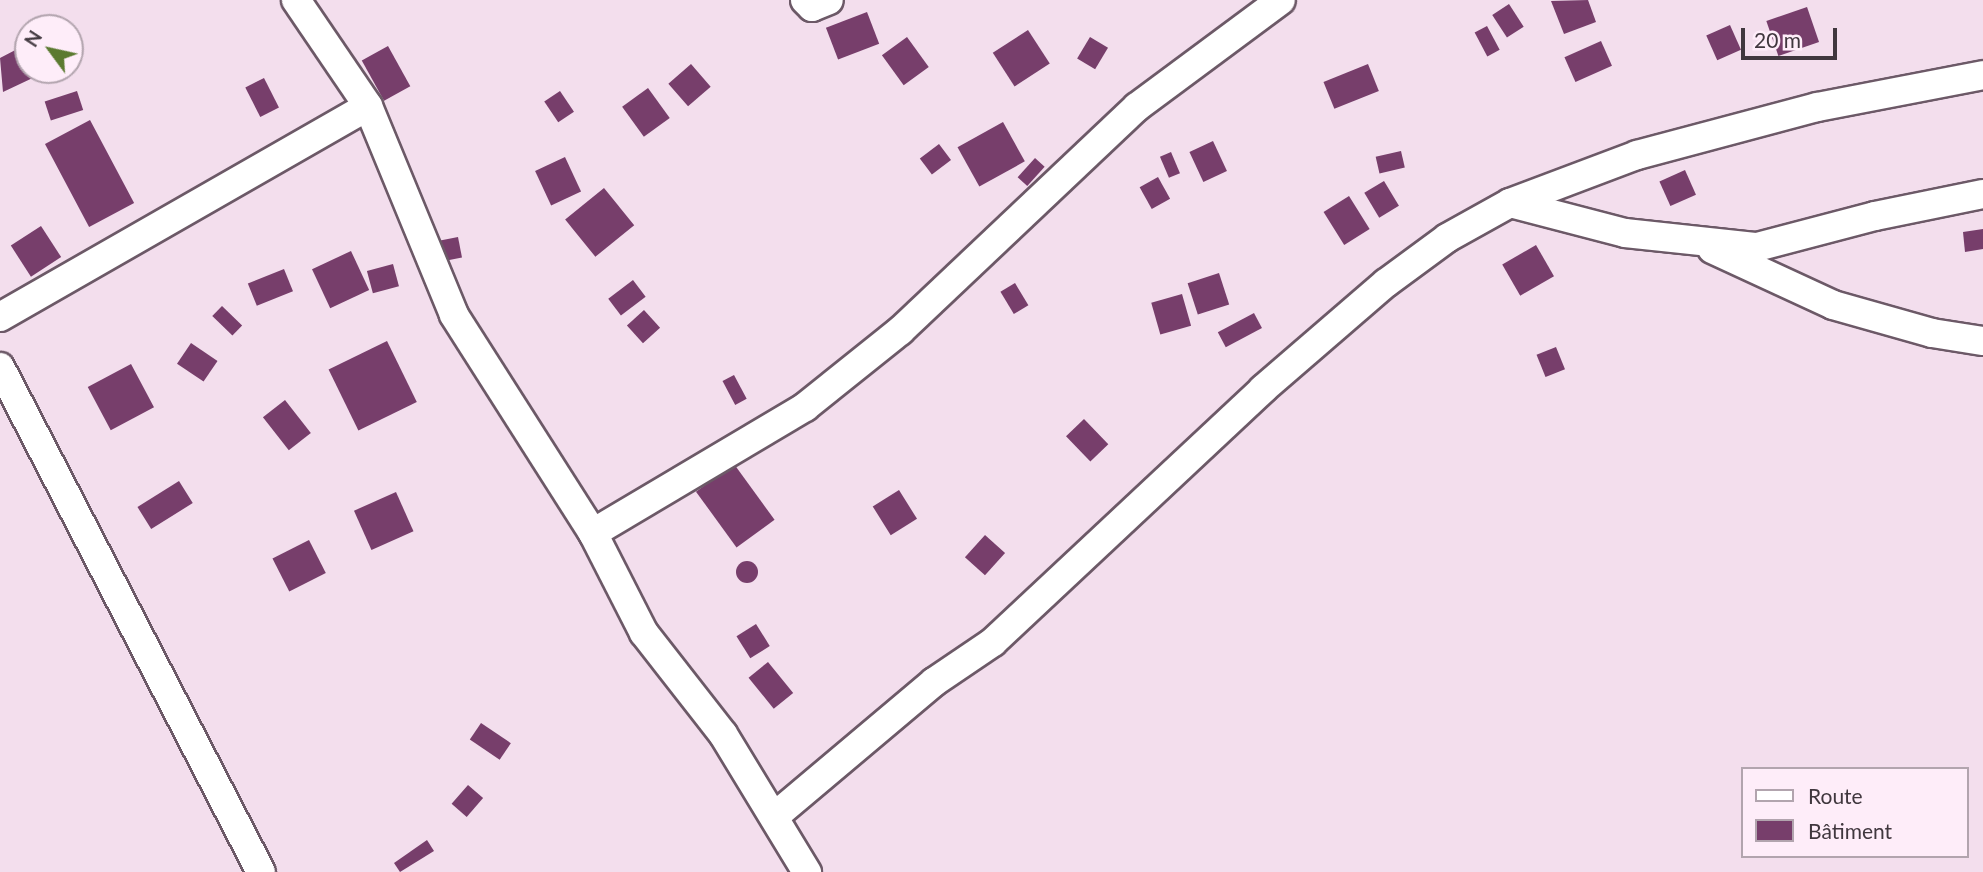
<!DOCTYPE html>
<meta charset="utf-8">
<style>
body{margin:0}
#map{position:relative;width:1983px;height:872px;overflow:hidden;background:#f3deed;font-family:Lato,sans-serif}
div>[style]{position:absolute}
.building>*{inset:0;background:#773e6b;transform-origin:0 0}
.round{border-radius:50%}
.roads{filter:drop-shadow(2px 0 #6c5967) drop-shadow(-2px 0 #6c5967) drop-shadow(0 2px #6c5967) drop-shadow(0 -2px #6c5967)}
.street>*{height:28px;margin:-14px;padding:0 14px;transform-origin:14px;border-radius:14px;background:#fff}
span{translate:-50% -50%;white-space:nowrap;text-align:center;line-height:1.15;-webkit-text-stroke:7px #feedf9;paint-order:stroke}
.legend{position:absolute;left:1741px;top:767px;width:228px;height:91px;box-sizing:border-box;background:#feedf9;border:2px solid #b2a4ae;margin:0;padding:9px 12px;list-style:none;font-size:21px;color:#40373e}
.legend li{display:flex;align-items:center;gap:14px;height:35px}
.legend b{width:35px;border:2px solid #b2a4ae}
.north{position:absolute;left:14px;top:14px;width:70px;height:70px;box-sizing:border-box;background:#feedf9;border:2px solid #b2a4ae;border-radius:50%;rotate:303deg;font-size:19px;font-weight:700;line-height:28px;text-align:center;color:#40373e}
.north::after{content:'';display:block;margin:auto;width:24px;height:32px;background:#5b7a30;clip-path:polygon(50% 0,100% 100%,50% 72%,0 100%)}
.scale{position:absolute;left:1741px;top:28px;width:96px;height:32px;box-sizing:border-box;border:4px solid #40373e;border-top:0;padding-left:9px;font-size:21px;line-height:24px;white-space:nowrap;color:#40373e;-webkit-text-stroke:5px #feedf9;paint-order:stroke}
</style>
<div id="map">
<div class="building">
<div style="clip-path:polygon(1588px 0,1596px 22px,1564px 34px,1551px 1px)"></div>
<div style="left:1509px;top:4px;width:27px;height:20px;rotate:57deg"></div>
<div style="left:1807px;top:7px;width:37px;height:43px;rotate:71deg"></div>
<div style="left:867px;top:12px;width:34px;height:44px;rotate:69deg"></div>
<div style="left:1730px;top:25px;width:27px;height:26px;rotate:66deg"></div>
<div style="left:1487px;top:26px;width:27px;height:14px;rotate:62deg"></div>
<div style="left:1028px;top:30px;width:40px;height:42px;rotate:57deg"></div>
<div style="left:907px;top:37px;width:37px;height:31px;rotate:54deg"></div>
<div style="left:1090px;top:37px;width:21px;height:25px;rotate:31deg"></div>
<div style="left:1601px;top:41px;width:27px;height:40px;rotate:66deg"></div>
<div style="clip-path:polygon(25px 45px,28px 70px,39px 75px,3px 92px,0 58px)"></div>
<div style="left:388px;top:46px;width:46px;height:30px;rotate:61deg"></div>
<div style="left:691px;top:64px;width:30px;height:30px;rotate:49deg"></div>
<div style="left:1368px;top:64px;width:29px;height:48px;rotate:68deg"></div>
<div style="left:264px;top:78px;width:33px;height:21px;rotate:63deg"></div>
<div style="left:648px;top:88px;width:37px;height:32px;rotate:54deg"></div>
<div style="left:77px;top:91px;width:20px;height:34px;rotate:72deg"></div>
<div style="left:560px;top:91px;width:25px;height:19px;rotate:56deg"></div>
<div style="left:90px;top:120px;width:94px;height:51px;rotate:62deg"></div>
<div style="left:1003px;top:122px;width:45px;height:52px;rotate:61deg"></div>
<div style="left:1213px;top:141px;width:33px;height:26px;rotate:65deg"></div>
<div style="left:939px;top:144px;width:20px;height:24px;rotate:53deg"></div>
<div style="left:1401px;top:151px;width:17px;height:26px;rotate:77deg"></div>
<div style="left:1171px;top:152px;width:23px;height:12px;rotate:67deg"></div>
<div style="left:565px;top:157px;width:38px;height:33px;rotate:65deg"></div>
<div style="left:1035px;top:158px;width:13px;height:26px;rotate:42deg"></div>
<div style="left:1685px;top:170px;width:27px;height:28px;rotate:66deg"></div>
<div style="left:1158px;top:177px;width:25px;height:21px;rotate:61deg"></div>
<div style="left:1384px;top:181px;width:29px;height:23px;rotate:59deg"></div>
<div style="left:604px;top:188px;width:48px;height:50px;rotate:51deg"></div>
<div style="left:1349px;top:196px;width:39px;height:30px;rotate:58deg"></div>
<div style="left:41px;top:226px;width:37px;height:36px;rotate:57deg"></div>
<div style="clip-path:polygon(1983px 229px,1983px 249px,1965px 252px,1963px 232px)"></div>
<div style="left:458px;top:237px;width:21px;height:22px;rotate:79deg"></div>
<div style="left:1536px;top:245px;width:36px;height:39px;rotate:60deg"></div>
<div style="left:351px;top:251px;width:43px;height:43px;rotate:65deg"></div>
<div style="left:393px;top:264px;width:23px;height:27px;rotate:75deg"></div>
<div style="left:284px;top:269px;width:24px;height:39px;rotate:68deg"></div>
<div style="left:1219px;top:273px;width:33px;height:33px;rotate:72deg"></div>
<div style="left:633px;top:280px;width:21px;height:31px;rotate:53deg"></div>
<div style="left:1015px;top:283px;width:26px;height:17px;rotate:59deg"></div>
<div style="left:1182px;top:294px;width:33px;height:32px;rotate:74deg"></div>
<div style="left:222px;top:306px;width:28px;height:14px;rotate:44deg"></div>
<div style="left:644px;top:310px;width:24px;height:23px;rotate:48deg"></div>
<div style="left:1254px;top:313px;width:17px;height:41px;rotate:62deg"></div>
<div style="left:387px;top:341px;width:68px;height:65px;rotate:64deg"></div>
<div style="left:191px;top:343px;width:32px;height:25px;rotate:34deg"></div>
<div style="left:1556px;top:347px;width:24px;height:21px;rotate:68deg"></div>
<div style="left:131px;top:364px;width:49px;height:49px;rotate:62deg"></div>
<div style="left:734px;top:375px;width:27px;height:13px;rotate:62deg"></div>
<div style="left:285px;top:400px;width:42px;height:28px;rotate:52deg"></div>
<div style="left:1084px;top:419px;width:35px;height:25px;rotate:46deg"></div>
<div style="left:734px;top:464px;width:69px;height:47px;rotate:54deg"></div>
<div style="left:179px;top:481px;width:26px;height:49px;rotate:58deg"></div>
<div style="left:899px;top:490px;width:34px;height:31px;rotate:58deg"></div>
<div style="left:396px;top:492px;width:43px;height:46px;rotate:66deg"></div>
<div style="left:985px;top:535px;width:27px;height:30px;rotate:42deg"></div>
<div style="left:309px;top:540px;width:37px;height:41px;rotate:63deg"></div>
<div class="round" style="left:736px;top:561px;width:22px;height:22px"></div>
<div style="left:756px;top:624px;width:26px;height:23px;rotate:58deg"></div>
<div style="left:768px;top:662px;width:40px;height:25px;rotate:51deg"></div>
<div style="left:481px;top:723px;width:36px;height:20px;rotate:34deg"></div>
<div style="left:468px;top:785px;width:20px;height:25px;rotate:41deg"></div>
<div style="clip-path:polygon(427px 840px,434px 851px,400px 872px,394px 863px)"></div>
</div>
<div class="roads">
<div class="street">
<div style="left:296px;top:0;width:128px;rotate:55.8deg"></div>
<div style="left:368px;top:106px;width:226px;rotate:67.6deg"></div>
<div style="left:454px;top:315px;width:259px;rotate:57.5deg"></div>
<div style="left:593px;top:533px;width:112px;rotate:63deg"></div>
<div style="left:644px;top:633px;width:128px;rotate:52deg"></div>
<div style="left:723px;top:734px;width:162px;rotate:58.7deg"></div>
<div style="left:805px;top:0;width:10px;rotate:45deg"></div>
<div style="left:812px;top:7px;width:18px;rotate:-22deg"></div>
<div style="left:1510px;top:203px;width:119px;rotate:14.6deg"></div>
<div style="left:1625px;top:233px;width:133px;rotate:6.1deg"></div>
<div style="left:1757px;top:247px;width:122px;rotate:-14.7deg"></div>
<div style="left:1875px;top:216px;width:110px;rotate:-11.5deg"></div>
<div style="left:1712px;top:249px;width:133px;rotate:24.8deg"></div>
<div style="left:1833px;top:305px;width:103px;rotate:15.8deg"></div>
<div style="left:1932px;top:333px;width:52px;rotate:8.9deg"></div>
<div style="left:0;top:317px;width:424px;rotate:-29.8deg"></div>
<div style="left:0;top:367px;width:568px;rotate:62.67deg"></div>
<div style="left:593px;top:533px;width:247px;rotate:-30.7deg"></div>
<div style="left:805px;top:407px;width:122px;rotate:-38.7deg"></div>
<div style="left:900px;top:331px;width:326px;rotate:-43.4deg"></div>
<div style="left:1137px;top:107px;width:179px;rotate:-36.6deg"></div>
<div style="left:775px;top:816px;width:208px;rotate:-40.1deg"></div>
<div style="left:934px;top:682px;width:71px;rotate:-34.1deg"></div>
<div style="left:993px;top:642px;width:370px;rotate:-43.1deg"></div>
<div style="left:1263px;top:389px;width:162px;rotate:-40.8deg"></div>
<div style="left:1386px;top:283px;width:76px;rotate:-36.4deg"></div>
<div style="left:1447px;top:238px;width:72px;rotate:-29.1deg"></div>
<div style="left:1510px;top:203px;width:136px;rotate:-20.7deg"></div>
<div style="left:1637px;top:155px;width:186px;rotate:-14.9deg"></div>
<div style="left:1817px;top:107px;width:169px;rotate:-10.9deg"></div>
</div>
</div>
<ul class="legend">
<li><b style="height:9px;background:#fff"></b>Route</li>
<li><b style="height:19px;background:#773e6b"></b>Bâtiment</li>
</ul>
<div class="north">N</div>
<div class="scale">20 m</div>
</div>
